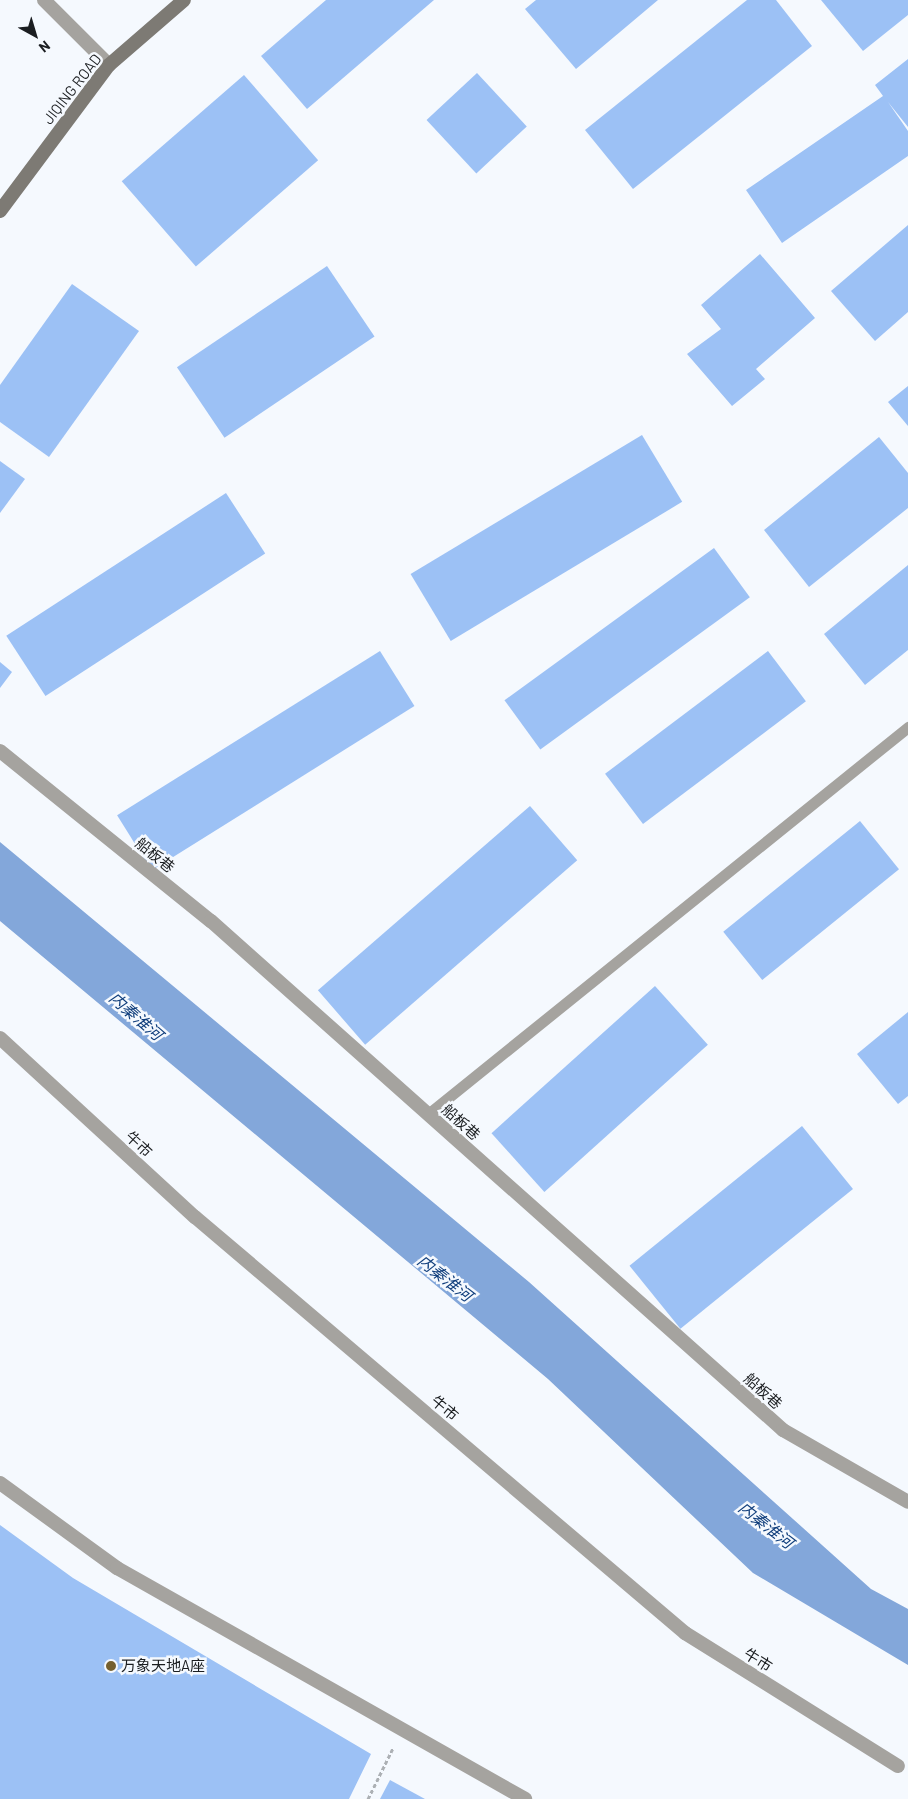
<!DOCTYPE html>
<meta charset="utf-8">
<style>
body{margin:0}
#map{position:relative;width:908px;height:1799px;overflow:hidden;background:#f5f9fe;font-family:Barlow,"Noto Sans SC",sans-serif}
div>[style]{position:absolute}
.water>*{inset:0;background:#83a7da}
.building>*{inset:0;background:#9cc1f5;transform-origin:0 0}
.path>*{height:3px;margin-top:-1.5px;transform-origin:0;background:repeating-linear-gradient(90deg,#acb0b4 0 4px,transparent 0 6.5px)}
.service>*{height:11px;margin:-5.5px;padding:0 5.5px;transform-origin:5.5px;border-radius:5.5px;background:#a5a39f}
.minor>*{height:14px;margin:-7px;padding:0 7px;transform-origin:7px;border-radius:7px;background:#a5a39f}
.secondary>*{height:14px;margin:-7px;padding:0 7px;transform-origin:7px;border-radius:7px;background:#7d7a74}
.dots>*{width:14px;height:14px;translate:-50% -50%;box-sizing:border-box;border:2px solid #f5f9fe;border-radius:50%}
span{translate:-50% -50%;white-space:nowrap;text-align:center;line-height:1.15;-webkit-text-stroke:5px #f5f9fe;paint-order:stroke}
.street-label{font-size:15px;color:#1b1e21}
.poi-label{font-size:15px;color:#1b1e21}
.left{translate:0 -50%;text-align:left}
.water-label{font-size:16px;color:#103e7c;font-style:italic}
.north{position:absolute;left:10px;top:10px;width:50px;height:50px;-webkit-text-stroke:4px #f5f9fe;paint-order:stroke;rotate:141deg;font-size:14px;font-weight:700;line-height:20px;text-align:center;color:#1b1e21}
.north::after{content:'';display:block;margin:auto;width:18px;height:22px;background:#1b1e21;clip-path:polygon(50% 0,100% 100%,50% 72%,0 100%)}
</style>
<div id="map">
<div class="water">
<div style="clip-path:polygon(0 842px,529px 1282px,871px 1589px,908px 1609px,908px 1665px,753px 1573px,548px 1379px,0 921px)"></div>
</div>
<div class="building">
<div style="clip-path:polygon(326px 0,434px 0,307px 109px,261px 56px)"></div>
<div style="clip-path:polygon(536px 0,658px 0,576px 69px,525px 9px)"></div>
<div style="clip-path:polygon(747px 0,776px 0,812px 46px,633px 189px,585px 130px)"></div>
<div style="clip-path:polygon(821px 0,908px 0,908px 15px,863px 51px)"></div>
<div style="clip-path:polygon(908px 59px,908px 127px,888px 102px,908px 131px,908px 156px,782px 243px,746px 190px,883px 96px,875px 85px)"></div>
<div style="left:477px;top:73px;width:73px;height:69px;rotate:47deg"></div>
<div style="left:244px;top:75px;width:113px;height:162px;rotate:49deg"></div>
<div style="clip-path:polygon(908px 225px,908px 312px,875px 341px,831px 291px)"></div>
<div style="clip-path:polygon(760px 254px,815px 318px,756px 369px,765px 379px,732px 406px,687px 354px,721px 329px,701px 305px)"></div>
<div style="left:327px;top:266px;width:85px;height:181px;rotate:56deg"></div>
<div style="clip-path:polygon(72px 284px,139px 331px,49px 457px,0 422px,0 385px)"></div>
<div style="clip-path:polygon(908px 386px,908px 426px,888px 402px)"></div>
<div style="left:642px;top:435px;width:78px;height:270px;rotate:59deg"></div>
<div style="clip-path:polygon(879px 437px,908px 473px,908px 508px,809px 587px,764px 530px)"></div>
<div style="clip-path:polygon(0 461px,25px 479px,0 513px)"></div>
<div style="left:226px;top:493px;width:72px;height:262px;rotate:57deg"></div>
<div style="left:714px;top:548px;width:61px;height:259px;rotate:54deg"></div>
<div style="clip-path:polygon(908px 565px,908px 650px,865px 685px,824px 634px)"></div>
<div style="left:380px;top:651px;width:65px;height:310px;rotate:58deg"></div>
<div style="left:768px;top:651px;width:63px;height:204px;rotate:53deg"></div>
<div style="clip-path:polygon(0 662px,12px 672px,0 688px)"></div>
<div style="left:530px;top:806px;width:72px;height:281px;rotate:49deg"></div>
<div style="left:860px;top:821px;width:62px;height:176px;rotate:51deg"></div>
<div style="left:655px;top:986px;width:79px;height:220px;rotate:48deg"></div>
<div style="clip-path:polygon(908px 1012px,908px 1096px,898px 1104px,857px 1054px)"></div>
<div style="left:802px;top:1126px;width:81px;height:222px;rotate:51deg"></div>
<div style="clip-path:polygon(0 1525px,73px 1578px,371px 1754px,349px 1799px,0 1799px)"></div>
<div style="clip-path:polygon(390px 1780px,425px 1799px,380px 1799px)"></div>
</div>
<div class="path">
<div style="left:368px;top:1799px;width:57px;rotate:-63.9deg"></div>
</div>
<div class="service">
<div style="left:428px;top:1114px;width:617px;rotate:-38.88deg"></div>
</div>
<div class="minor">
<div style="left:44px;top:0;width:92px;rotate:45deg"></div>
<div style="left:0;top:751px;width:271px;rotate:38.9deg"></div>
<div style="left:211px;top:921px;width:766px;rotate:41.66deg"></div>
<div style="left:783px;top:1430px;width:144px;rotate:29.9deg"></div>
<div style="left:0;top:1038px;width:265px;rotate:42.6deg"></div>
<div style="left:195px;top:1217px;width:643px;rotate:40.33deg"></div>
<div style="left:685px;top:1633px;width:251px;rotate:32deg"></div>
<div style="left:0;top:1483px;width:145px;rotate:36deg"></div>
<div style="left:117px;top:1568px;width:469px;rotate:29.5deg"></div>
</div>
<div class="secondary">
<div style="left:0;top:211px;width:182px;rotate:-53.3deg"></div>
<div style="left:109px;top:65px;width:99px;rotate:-40.9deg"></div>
</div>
<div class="dots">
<div style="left:111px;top:1666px;background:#75602f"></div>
</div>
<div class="street-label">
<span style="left:72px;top:89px;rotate:-52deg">JIQING ROAD</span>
<span style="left:155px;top:855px;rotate:39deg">船板巷</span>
<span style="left:461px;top:1122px;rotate:42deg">船板巷</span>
<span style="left:139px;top:1144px;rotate:43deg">牛市</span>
<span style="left:763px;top:1391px;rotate:42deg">船板巷</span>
<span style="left:445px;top:1408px;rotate:40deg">牛市</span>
<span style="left:758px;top:1660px;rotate:32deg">牛市</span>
</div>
<div class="poi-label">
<span class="left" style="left:121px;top:1666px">万象天地A座</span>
</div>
<div class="water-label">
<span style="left:136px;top:1016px;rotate:41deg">内秦淮河</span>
<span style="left:445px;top:1278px;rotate:38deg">内秦淮河</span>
<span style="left:766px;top:1525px;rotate:38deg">内秦淮河</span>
</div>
<div class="north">N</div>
</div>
